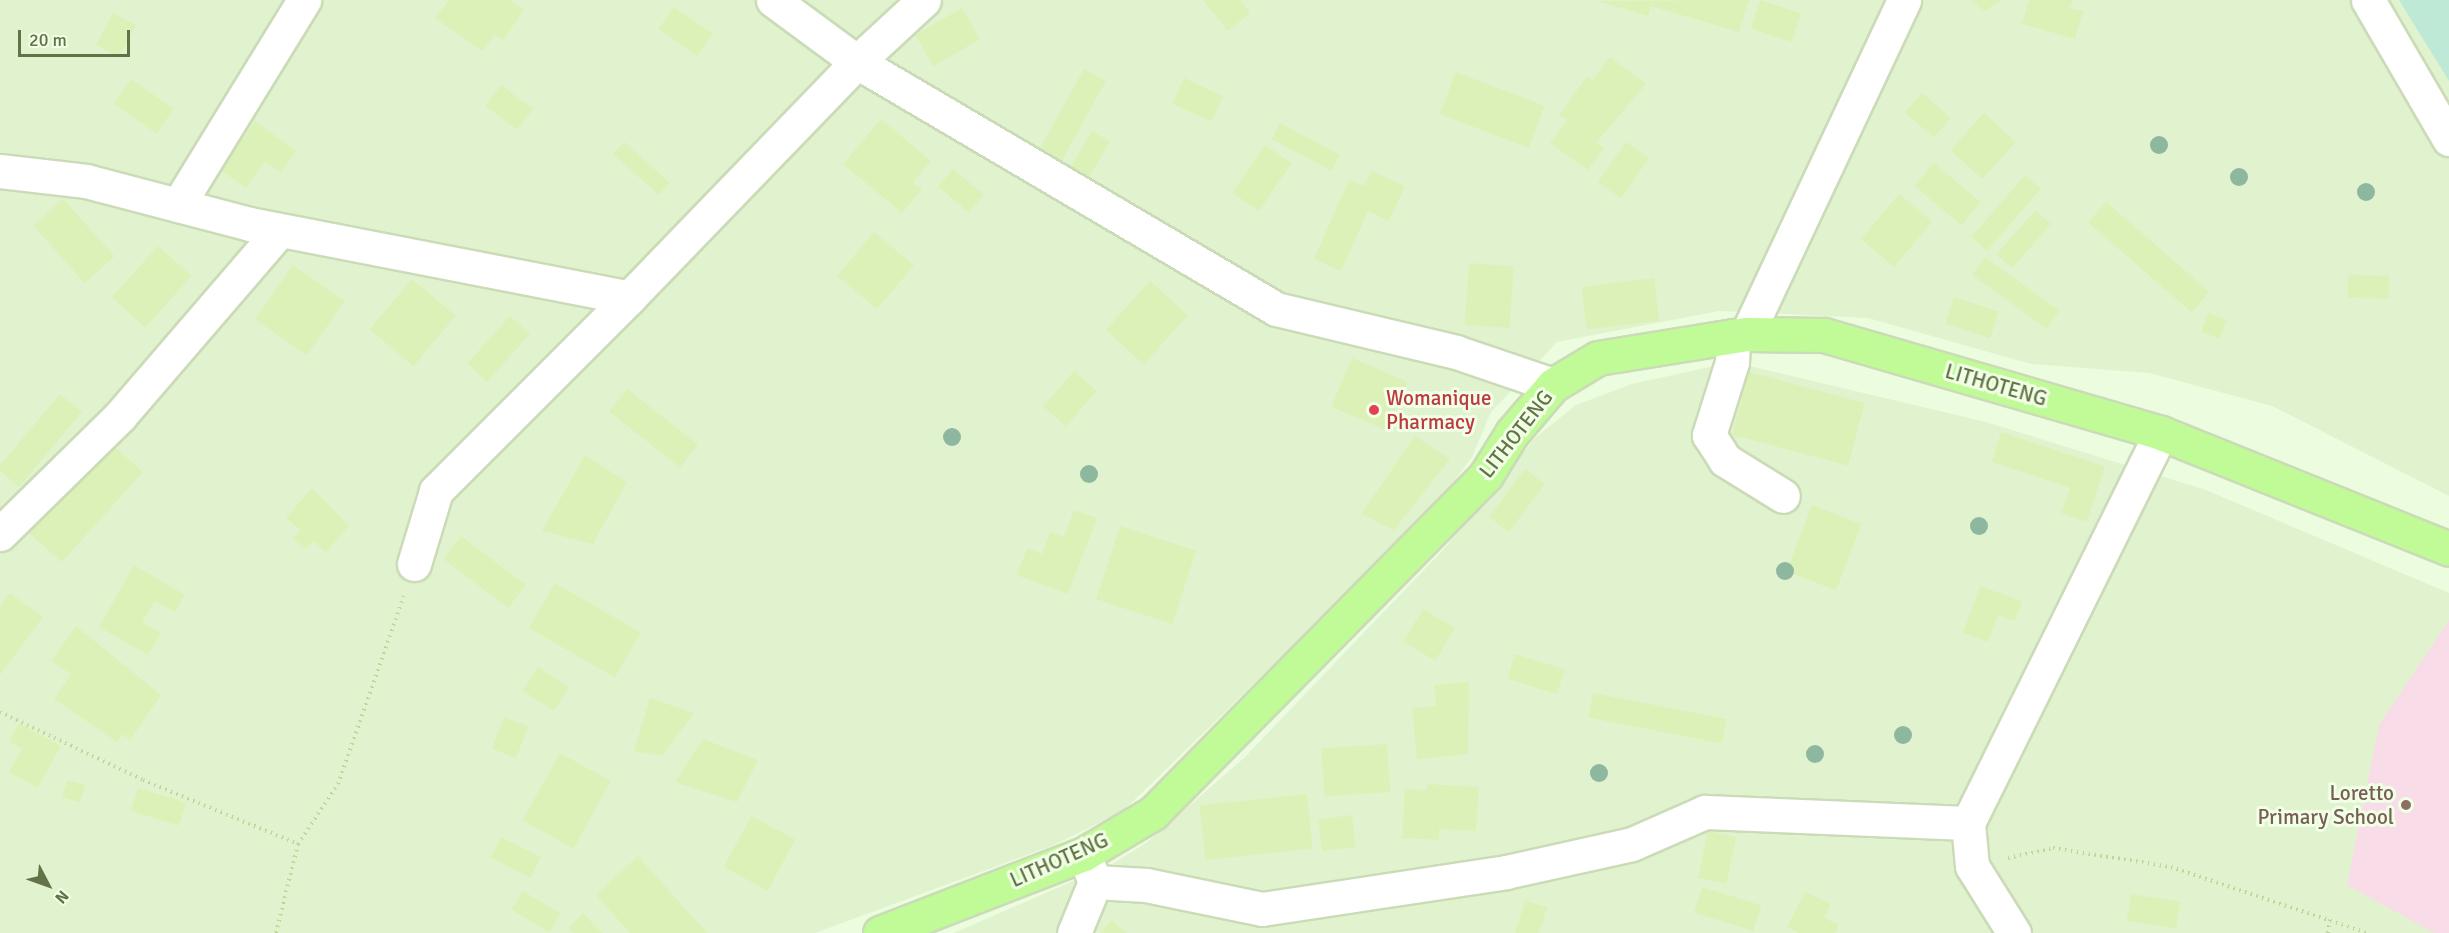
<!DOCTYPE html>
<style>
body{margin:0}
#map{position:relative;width:2449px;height:933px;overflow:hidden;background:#ecfcdf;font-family:Signika,sans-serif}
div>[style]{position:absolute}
.residential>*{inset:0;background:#e0f3ce}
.education>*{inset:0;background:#f8dce8}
.green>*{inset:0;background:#bee9d6}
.building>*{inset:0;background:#dcf1b7;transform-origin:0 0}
.path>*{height:4px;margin-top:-2px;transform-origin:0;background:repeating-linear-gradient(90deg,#c1d59b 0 1.5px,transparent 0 6px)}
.roads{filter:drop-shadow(2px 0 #cbdbb7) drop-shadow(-2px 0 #cbdbb7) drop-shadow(0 2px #cbdbb7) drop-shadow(0 -2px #cbdbb7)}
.minor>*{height:33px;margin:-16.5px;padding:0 16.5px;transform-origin:16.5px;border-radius:16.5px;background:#fff}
.major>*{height:33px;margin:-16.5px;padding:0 16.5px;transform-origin:16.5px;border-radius:16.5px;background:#c0fb97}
.trees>*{width:18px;height:18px;margin:-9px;border-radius:50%;background:#8eb79f}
.dots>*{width:16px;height:16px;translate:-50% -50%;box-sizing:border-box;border:3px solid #f0ffe5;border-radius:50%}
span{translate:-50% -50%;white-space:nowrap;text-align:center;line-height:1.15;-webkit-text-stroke:6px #f0ffe5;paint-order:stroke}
.street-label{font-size:21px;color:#647247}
.health-label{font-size:21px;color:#be3a42}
.left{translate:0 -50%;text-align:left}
.education-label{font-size:21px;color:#785e54}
.right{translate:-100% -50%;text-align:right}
.north{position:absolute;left:18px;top:855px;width:60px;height:60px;-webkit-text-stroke:4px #f0ffe5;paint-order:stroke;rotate:131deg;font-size:16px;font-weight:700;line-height:24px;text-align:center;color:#647247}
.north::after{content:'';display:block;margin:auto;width:21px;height:27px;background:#647247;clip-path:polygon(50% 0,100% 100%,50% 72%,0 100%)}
.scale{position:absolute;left:18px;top:30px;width:112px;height:27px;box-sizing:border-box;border:3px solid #647247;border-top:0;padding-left:8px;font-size:18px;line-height:21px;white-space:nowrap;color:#647247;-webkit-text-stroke:4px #f0ffe5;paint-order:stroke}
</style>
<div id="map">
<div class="residential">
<div style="clip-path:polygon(0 0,2449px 0,2449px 496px,2272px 406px,2149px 373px,2031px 364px,1868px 318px,1719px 311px,1557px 342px,1491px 412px,1472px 457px,1430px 513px,1123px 811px,1054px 845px,815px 933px,0 933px)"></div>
<div style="clip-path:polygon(1732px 362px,1986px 422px,2206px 490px,2449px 593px,2449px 933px,954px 933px,1114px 863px,1146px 843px,1244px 758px,1443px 550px,1536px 437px,1576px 405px,1632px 384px)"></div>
</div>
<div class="education">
<div style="clip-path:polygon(2449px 620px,2449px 933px,2434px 933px,2347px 885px,2379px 725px)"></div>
</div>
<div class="green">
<div style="clip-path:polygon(2399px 0,2449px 0,2449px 81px)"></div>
</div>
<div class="building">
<div style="clip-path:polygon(449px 0,510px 0,524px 10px,503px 40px,495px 35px,482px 51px,435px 18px)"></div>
<div style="clip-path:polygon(1203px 0,1240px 0,1250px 13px,1228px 31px)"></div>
<div style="clip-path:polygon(1749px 0,1739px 32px,1651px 6px,1648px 16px,1596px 1px)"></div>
<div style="left:1760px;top:0;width:43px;height:30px;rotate:18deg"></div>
<div style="clip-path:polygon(1971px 0,2002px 0,1984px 11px)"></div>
<div style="clip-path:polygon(2029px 0,2073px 0,2070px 8px,2083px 11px,2075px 39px,2022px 24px)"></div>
<div style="left:674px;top:7px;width:47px;height:27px;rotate:35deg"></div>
<div style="left:962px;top:8px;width:36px;height:54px;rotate:60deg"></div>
<div style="left:113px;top:13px;width:26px;height:36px;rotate:28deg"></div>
<div style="clip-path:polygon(1610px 57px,1646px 84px,1596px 143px,1604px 148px,1588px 170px,1550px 143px,1567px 120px,1559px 115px,1587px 76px,1593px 80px)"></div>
<div style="left:1084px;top:69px;width:25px;height:96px;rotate:29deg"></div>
<div style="left:1456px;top:72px;width:95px;height:45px;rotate:21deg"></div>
<div style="left:1184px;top:78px;width:43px;height:28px;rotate:25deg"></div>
<div style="left:131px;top:79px;width:52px;height:30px;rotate:35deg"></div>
<div style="left:501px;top:85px;width:40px;height:26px;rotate:37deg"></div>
<div style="left:1922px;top:93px;width:38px;height:26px;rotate:41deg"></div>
<div style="left:1984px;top:113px;width:43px;height:50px;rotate:42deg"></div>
<div style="clip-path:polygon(881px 119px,931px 161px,913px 182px,922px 189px,902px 213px,843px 164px)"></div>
<div style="clip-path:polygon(255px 121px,296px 151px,281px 173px,265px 161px,246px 188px,220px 170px)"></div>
<div style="left:1280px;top:123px;width:68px;height:18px;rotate:28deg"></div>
<div style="left:1092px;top:131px;width:21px;height:48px;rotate:31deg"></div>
<div style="left:624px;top:142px;width:61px;height:16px;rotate:42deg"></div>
<div style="left:1626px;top:142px;width:28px;height:49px;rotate:35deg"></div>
<div style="left:1265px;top:145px;width:32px;height:58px;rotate:34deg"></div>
<div style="left:1934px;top:163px;width:61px;height:30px;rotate:40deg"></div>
<div style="left:953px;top:169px;width:40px;height:23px;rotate:40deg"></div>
<div style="clip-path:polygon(1371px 171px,1405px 186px,1389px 221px,1368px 211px,1341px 271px,1314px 259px,1349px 180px,1364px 186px)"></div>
<div style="left:2025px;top:175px;width:21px;height:82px;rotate:41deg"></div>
<div style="left:1899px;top:194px;width:43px;height:59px;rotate:40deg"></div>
<div style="left:63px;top:199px;width:77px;height:40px;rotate:48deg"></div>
<div style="left:2106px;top:202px;width:137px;height:27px;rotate:41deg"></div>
<div style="left:2035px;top:210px;width:21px;height:59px;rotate:41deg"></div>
<div style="left:874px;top:232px;width:52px;height:57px;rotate:40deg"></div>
<div style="left:158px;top:246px;width:45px;height:69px;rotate:42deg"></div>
<div style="left:1985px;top:257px;width:92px;height:22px;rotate:36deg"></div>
<div style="left:1469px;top:263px;width:45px;height:62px;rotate:4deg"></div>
<div style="left:293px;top:265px;width:63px;height:66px;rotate:35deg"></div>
<div style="left:2348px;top:275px;width:41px;height:23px;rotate:1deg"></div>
<div style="left:1654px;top:278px;width:43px;height:73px;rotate:83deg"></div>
<div style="left:412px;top:279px;width:57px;height:66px;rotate:40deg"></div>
<div style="left:1150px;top:281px;width:51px;height:66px;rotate:42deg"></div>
<div style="left:1954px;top:297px;width:47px;height:28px;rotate:18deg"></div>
<div style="left:2208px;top:313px;width:20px;height:20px;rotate:20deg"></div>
<div style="left:510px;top:316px;width:27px;height:64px;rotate:42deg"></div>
<div style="left:1352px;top:358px;width:60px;height:53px;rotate:23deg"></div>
<div style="left:1074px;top:371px;width:30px;height:47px;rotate:41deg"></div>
<div style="left:1749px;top:372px;width:120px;height:65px;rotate:15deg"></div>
<div style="left:627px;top:389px;width:90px;height:29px;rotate:38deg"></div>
<div style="clip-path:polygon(60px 394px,82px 412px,19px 487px,0 471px,0 465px)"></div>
<div style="clip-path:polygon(2001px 432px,2105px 466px,2087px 522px,2061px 513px,2070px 488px,1992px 462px)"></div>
<div style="clip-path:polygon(1415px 436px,1450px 459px,1394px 530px,1361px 514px)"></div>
<div style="left:107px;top:440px;width:48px;height:121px;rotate:42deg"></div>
<div style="clip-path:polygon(585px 455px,627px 482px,593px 544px,542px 531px)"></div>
<div style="left:1525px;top:469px;width:25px;height:60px;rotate:37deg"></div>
<div style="clip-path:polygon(312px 488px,349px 526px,326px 552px,313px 541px,305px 549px,293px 539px,301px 530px,286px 518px)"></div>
<div style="left:1812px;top:505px;width:53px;height:71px;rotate:21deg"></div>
<div style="clip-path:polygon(1074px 510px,1097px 518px,1068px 594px,1017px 575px,1027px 548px,1042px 554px,1050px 532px,1064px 537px)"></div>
<div style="left:1120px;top:526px;width:80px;height:77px;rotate:18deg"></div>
<div style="left:461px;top:536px;width:81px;height:29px;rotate:37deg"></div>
<div style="clip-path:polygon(134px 565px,185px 595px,175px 612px,155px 601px,142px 622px,161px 633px,148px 655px,99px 627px)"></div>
<div style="left:555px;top:583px;width:99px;height:52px;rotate:30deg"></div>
<div style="clip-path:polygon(1980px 586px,2022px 601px,2015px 621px,1998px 615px,1988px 642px,1963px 633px)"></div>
<div style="clip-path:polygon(10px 593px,43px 617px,0 675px,0 606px)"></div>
<div style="left:1423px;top:609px;width:37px;height:38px;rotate:31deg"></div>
<div style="clip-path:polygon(76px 626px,161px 695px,130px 740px,122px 734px,117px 742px,54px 699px,71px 674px,51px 661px)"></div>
<div style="left:1515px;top:654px;width:52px;height:26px;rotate:17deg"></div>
<div style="left:538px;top:667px;width:37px;height:28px;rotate:33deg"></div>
<div style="clip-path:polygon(1469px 682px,1468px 754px,1417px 759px,1412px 708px,1436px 706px,1434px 685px)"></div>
<div style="left:1593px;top:693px;width:136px;height:25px;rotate:11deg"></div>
<div style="clip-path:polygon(650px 698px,694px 713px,662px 756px,634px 751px)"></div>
<div style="left:504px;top:717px;width:26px;height:34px;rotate:21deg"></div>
<div style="clip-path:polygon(19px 723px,61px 746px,38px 788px,9px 772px,22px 749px,9px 742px)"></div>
<div style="clip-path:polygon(703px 739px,758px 760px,737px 802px,675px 782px)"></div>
<div style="left:1387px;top:744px;width:48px;height:66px;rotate:86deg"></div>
<div style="left:560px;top:753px;width:58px;height:77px;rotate:29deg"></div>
<div style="left:67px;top:780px;width:19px;height:18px;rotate:16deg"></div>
<div style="clip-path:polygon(1427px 784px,1479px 787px,1476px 831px,1439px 829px,1439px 840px,1402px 838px,1405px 789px,1427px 790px)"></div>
<div style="left:138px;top:788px;width:50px;height:24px;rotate:17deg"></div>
<div style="left:1307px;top:794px;width:55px;height:108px;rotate:84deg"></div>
<div style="left:1352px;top:815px;width:32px;height:34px;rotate:83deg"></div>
<div style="left:751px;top:816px;width:50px;height:58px;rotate:28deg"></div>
<div style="left:1708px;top:831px;width:29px;height:48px;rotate:12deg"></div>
<div style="left:501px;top:837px;width:45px;height:23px;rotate:27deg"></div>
<div style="clip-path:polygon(638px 856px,707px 933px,630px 933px,596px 895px)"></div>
<div style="left:1702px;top:887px;width:62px;height:27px;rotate:17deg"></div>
<div style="left:523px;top:891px;width:44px;height:22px;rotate:31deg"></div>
<div style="clip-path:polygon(1805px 892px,1831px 904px,1824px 918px,1839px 925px,1835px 933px,1799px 933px,1787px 927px)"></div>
<div style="left:2131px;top:894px;width:50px;height:27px;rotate:9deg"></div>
<div style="clip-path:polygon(1525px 901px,1547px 907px,1539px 933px,1515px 933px)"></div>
<div style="clip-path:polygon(583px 913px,602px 933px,574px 933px,568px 928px)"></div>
<div style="clip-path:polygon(1111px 920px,1127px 933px,1101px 933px)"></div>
</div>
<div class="path">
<div style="left:0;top:712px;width:158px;rotate:25.4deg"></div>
<div style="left:143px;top:780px;width:168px;rotate:22.4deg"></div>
<div style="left:298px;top:844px;width:92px;rotate:103.9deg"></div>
<div style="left:298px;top:844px;width:72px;rotate:-56.3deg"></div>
<div style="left:338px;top:784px;width:199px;rotate:-70.7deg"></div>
<div style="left:2008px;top:858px;width:46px;rotate:-12.5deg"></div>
<div style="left:2053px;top:848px;width:120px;rotate:9.1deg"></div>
<div style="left:2171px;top:867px;width:207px;rotate:18.6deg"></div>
<div style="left:2328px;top:933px;width:14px;rotate:-82deg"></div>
</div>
<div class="roads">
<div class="minor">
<div style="left:773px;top:0;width:104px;rotate:36.4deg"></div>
<div style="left:857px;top:62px;width:486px;rotate:30.5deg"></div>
<div style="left:1276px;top:309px;width:185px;rotate:13.4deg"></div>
<div style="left:1456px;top:352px;width:102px;rotate:18.8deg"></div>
<div style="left:2368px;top:0;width:161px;rotate:59.8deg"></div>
<div style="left:0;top:171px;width:87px;rotate:6.6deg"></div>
<div style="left:86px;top:181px;width:170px;rotate:14.7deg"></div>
<div style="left:250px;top:224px;width:386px;rotate:11deg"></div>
<div style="left:629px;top:298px;width:328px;rotate:-46deg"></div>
<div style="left:857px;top:62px;width:91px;rotate:-42.8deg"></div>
<div style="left:178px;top:205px;width:241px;rotate:-58.4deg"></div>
<div style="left:1747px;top:334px;width:369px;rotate:-64.8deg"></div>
<div style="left:1733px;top:336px;width:26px;rotate:92deg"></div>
<div style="left:1732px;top:362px;width:77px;rotate:107.5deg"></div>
<div style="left:1709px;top:435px;width:30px;rotate:57deg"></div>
<div style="left:1725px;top:460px;width:68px;rotate:31.8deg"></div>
<div style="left:0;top:534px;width:168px;rotate:-44.5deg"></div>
<div style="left:120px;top:416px;width:245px;rotate:-49.3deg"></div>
<div style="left:414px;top:564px;width:76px;rotate:-73.2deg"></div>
<div style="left:436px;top:491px;width:273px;rotate:-45deg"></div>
<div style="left:1095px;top:882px;width:51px;rotate:3.4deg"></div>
<div style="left:1146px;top:885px;width:118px;rotate:11.7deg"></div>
<div style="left:1262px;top:909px;width:247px;rotate:-8.6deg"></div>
<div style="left:1506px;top:872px;width:129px;rotate:-12.5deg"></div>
<div style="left:1632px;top:844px;width:80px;rotate:-23.7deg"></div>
<div style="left:1705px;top:812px;width:263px;rotate:2.4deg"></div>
<div style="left:1074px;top:933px;width:55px;rotate:-67.6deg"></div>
<div style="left:1095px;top:882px;width:22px;rotate:-112deg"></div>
<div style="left:2014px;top:933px;width:79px;rotate:-122.1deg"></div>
<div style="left:1972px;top:866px;width:43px;rotate:-95.3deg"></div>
<div style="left:1968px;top:823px;width:435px;rotate:-63.7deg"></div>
</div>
<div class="major">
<div style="left:880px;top:933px;width:219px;rotate:-21.2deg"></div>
<div style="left:1084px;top:854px;width:80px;rotate:-30.7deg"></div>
<div style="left:1153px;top:813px;width:474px;rotate:-45.4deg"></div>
<div style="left:1486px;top:475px;width:49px;rotate:-58.2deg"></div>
<div style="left:1512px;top:433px;width:63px;rotate:-49.5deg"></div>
<div style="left:1553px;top:385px;width:52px;rotate:-31deg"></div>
<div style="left:1598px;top:358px;width:151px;rotate:-9.2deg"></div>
<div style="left:1747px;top:334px;width:77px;rotate:0.7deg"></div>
<div style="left:1824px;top:335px;width:351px;rotate:16.2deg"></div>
<div style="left:2161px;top:433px;width:310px;rotate:21.9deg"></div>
</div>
</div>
<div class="trees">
<div style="left:2159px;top:145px"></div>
<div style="left:2239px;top:177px"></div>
<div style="left:2366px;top:192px"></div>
<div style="left:952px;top:437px"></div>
<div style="left:1089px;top:474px"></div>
<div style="left:1979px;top:526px"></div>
<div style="left:1785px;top:571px"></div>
<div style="left:1903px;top:735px"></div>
<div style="left:1815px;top:754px"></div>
<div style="left:1599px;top:773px"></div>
</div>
<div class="dots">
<div style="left:1374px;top:410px;background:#e0444e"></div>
<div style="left:2406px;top:805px;background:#8d6e63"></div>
</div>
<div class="street-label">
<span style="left:1996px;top:385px;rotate:16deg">LITHOTENG</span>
<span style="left:1516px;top:434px;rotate:-52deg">LITHOTENG</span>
<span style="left:1059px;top:860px;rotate:-24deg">LITHOTENG</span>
</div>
<div class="health-label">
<span class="left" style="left:1386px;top:410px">Womanique<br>Pharmacy</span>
</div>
<div class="education-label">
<span class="right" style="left:2394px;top:805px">Loretto<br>Primary School</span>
</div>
<div class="north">N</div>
<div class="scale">20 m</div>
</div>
